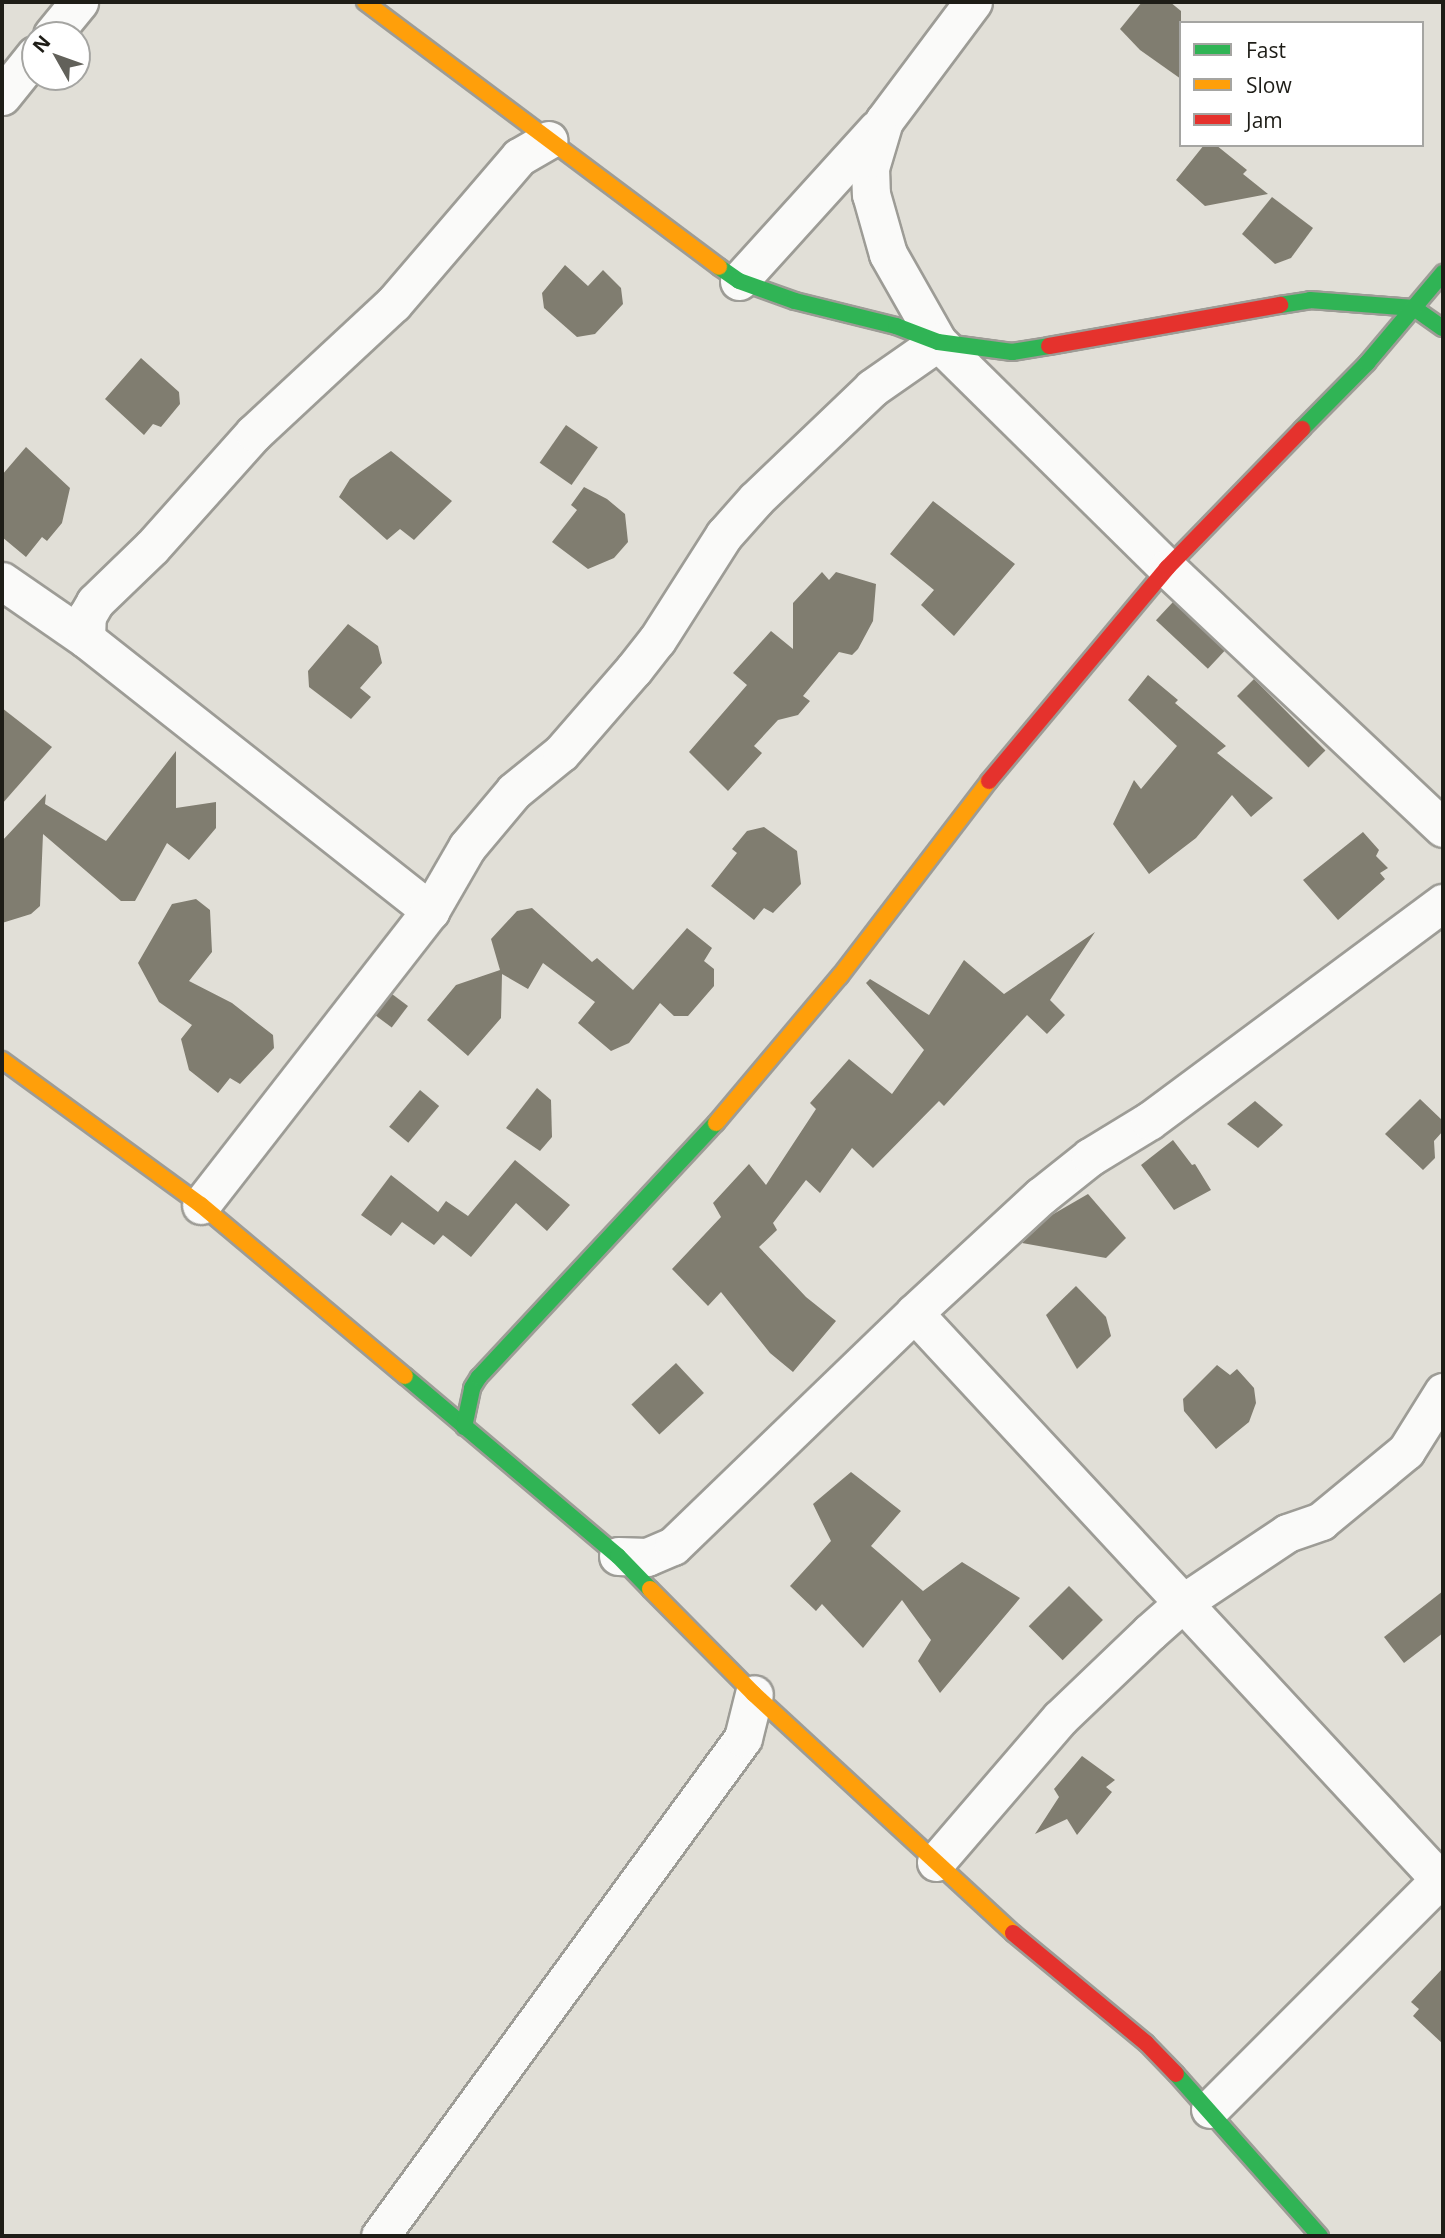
<!DOCTYPE html>
<style>
body{margin:0}
#map{position:relative;width:1445px;height:2238px;overflow:hidden;background:#e1dfd7;font-family:"Open Sans",sans-serif}
div>[style]{position:absolute}
.building>*{inset:0;background:#807d70;transform-origin:0 0}
.roads{filter:drop-shadow(2px 0 #9d9c96) drop-shadow(-2px 0 #9d9c96) drop-shadow(0 2px #9d9c96) drop-shadow(0 -2px #9d9c96)}
.street>*{height:37px;margin:-18.5px;padding:0 18.5px;transform-origin:18.5px;border-radius:18.5px;background:#fafaf9}
.fast>*{height:16px;margin:-8px;padding:0 8px;transform-origin:8px;border-radius:8px;background:#30b455}
.slow>*{height:16px;margin:-8px;padding:0 8px;transform-origin:8px;border-radius:8px;background:#ff9f0a}
.jam>*{height:16px;margin:-8px;padding:0 8px;transform-origin:8px;border-radius:8px;background:#e5322d}
span{translate:-50% -50%;white-space:nowrap;text-align:center;line-height:1.15;-webkit-text-stroke:7px #fff;paint-order:stroke}
.frame{position:absolute;inset:0;border:4px solid #1e1d17;pointer-events:none}
.legend{position:absolute;left:1179px;top:21px;width:245px;height:126px;box-sizing:border-box;background:#fff;border:2px solid #a5a5a2;margin:0;padding:9px 12px;list-style:none;font-size:21px;color:#1e1d17}
.legend li{display:flex;align-items:center;gap:14px;height:35px}
.legend b{width:35px;border:2px solid #a5a5a2}
.north{position:absolute;left:21px;top:21px;width:70px;height:70px;box-sizing:border-box;background:#fff;border:2px solid #a5a5a2;border-radius:50%;rotate:310deg;font-size:19px;font-weight:700;line-height:28px;text-align:center;color:#1e1d17}
.north::after{content:'';display:block;margin:auto;width:24px;height:32px;background:#62615a;clip-path:polygon(50% 0,100% 100%,50% 72%,0 100%)}
</style>
<div id="map">
<div class="building">
<div style="clip-path:polygon(1142px 2px,1170px 2px,1181px 11px,1181px 79px,1140px 50px,1120px 29px)"></div>
<div style="clip-path:polygon(1204px 145px,1216px 145px,1247px 170px,1243px 174px,1268px 194px,1205px 206px,1176px 180px)"></div>
<div style="clip-path:polygon(1272px 197px,1313px 228px,1291px 258px,1275px 264px,1242px 234px)"></div>
<div style="clip-path:polygon(565px 265px,588px 286px,603px 270px,621px 288px,623px 304px,595px 334px,577px 337px,544px 308px,542px 293px)"></div>
<div style="clip-path:polygon(141px 358px,179px 392px,180px 404px,161px 427px,153px 424px,144px 435px,105px 399px)"></div>
<div style="left:566px;top:425px;width:39px;height:46px;rotate:35deg"></div>
<div style="clip-path:polygon(26px 447px,70px 488px,62px 523px,47px 541px,42px 537px,26px 557px,2px 537px,2px 475px)"></div>
<div style="clip-path:polygon(391px 451px,452px 501px,414px 540px,400px 529px,387px 540px,339px 497px,350px 479px)"></div>
<div style="clip-path:polygon(584px 487px,607px 499px,625px 514px,628px 542px,614px 558px,588px 569px,552px 542px,577px 510px,571px 505px)"></div>
<div style="clip-path:polygon(933px 501px,1015px 564px,954px 636px,921px 605px,934px 590px,890px 554px)"></div>
<div style="clip-path:polygon(822px 572px,829px 580px,836px 572px,876px 584px,873px 621px,858px 649px,852px 655px,839px 652px,803px 696px,810px 701px,798px 715px,778px 720px,754px 746px,762px 753px,728px 791px,689px 752px,747px 685px,733px 673px,771px 631px,793px 649px,793px 603px)"></div>
<div style="left:1173px;top:602px;width:71px;height:25px;rotate:43deg"></div>
<div style="clip-path:polygon(348px 624px,378px 646px,382px 663px,360px 688px,371px 697px,351px 719px,309px 687px,308px 671px)"></div>
<div style="clip-path:polygon(1148px 675px,1178px 700px,1175px 703px,1226px 746px,1217px 753px,1273px 798px,1251px 817px,1232px 795px,1196px 838px,1149px 874px,1113px 824px,1134px 780px,1141px 789px,1177px 746px,1128px 700px)"></div>
<div style="left:1254px;top:679px;width:101px;height:24px;rotate:45deg"></div>
<div style="clip-path:polygon(2px 708px,52px 747px,2px 804px)"></div>
<div style="clip-path:polygon(176px 751px,176px 808px,216px 802px,216px 828px,189px 860px,167px 843px,135px 901px,121px 901px,43px 834px,40px 906px,31px 914px,2px 923px,2px 841px,46px 794px,45px 804px,106px 841px)"></div>
<div style="clip-path:polygon(764px 827px,797px 851px,801px 884px,773px 913px,764px 908px,754px 920px,711px 886px,737px 853px,732px 849px,747px 831px)"></div>
<div style="clip-path:polygon(1363px 832px,1379px 850px,1376px 856px,1388px 868px,1380px 873px,1385px 879px,1338px 920px,1303px 880px)"></div>
<div style="clip-path:polygon(196px 899px,210px 910px,212px 952px,189px 981px,232px 1003px,273px 1035px,274px 1048px,240px 1084px,230px 1078px,218px 1093px,189px 1070px,181px 1039px,192px 1025px,159px 1002px,138px 963px,172px 904px)"></div>
<div style="clip-path:polygon(532px 908px,592px 962px,597px 958px,633px 990px,687px 928px,712px 948px,704px 961px,714px 969px,714px 986px,688px 1016px,674px 1016px,660px 1003px,629px 1043px,611px 1051px,578px 1023px,595px 1002px,543px 963px,528px 989px,502px 974px,501px 1018px,468px 1056px,427px 1020px,456px 985px,500px 970px,491px 939px,517px 911px)"></div>
<div style="clip-path:polygon(1095px 932px,1050px 1000px,1065px 1015px,1047px 1034px,1027px 1015px,944px 1106px,939px 1101px,873px 1168px,852px 1148px,820px 1193px,806px 1180px,773px 1223px,777px 1230px,759px 1247px,806px 1297px,836px 1321px,793px 1372px,770px 1353px,721px 1292px,708px 1306px,672px 1269px,721px 1217px,713px 1203px,749px 1164px,766px 1185px,816px 1109px,810px 1103px,849px 1059px,892px 1094px,924px 1050px,866px 983px,870px 979px,929px 1015px,964px 960px,1004px 994px)"></div>
<div style="left:392px;top:994px;width:20px;height:27px;rotate:37deg"></div>
<div style="clip-path:polygon(537px 1088px,551px 1100px,552px 1137px,540px 1151px,506px 1128px)"></div>
<div style="left:420px;top:1090px;width:25px;height:48px;rotate:40deg"></div>
<div style="clip-path:polygon(1420px 1099px,1443px 1121px,1443px 1131px,1434px 1141px,1435px 1158px,1423px 1170px,1385px 1134px)"></div>
<div style="clip-path:polygon(1255px 1101px,1283px 1125px,1258px 1148px,1227px 1124px)"></div>
<div style="clip-path:polygon(1173px 1140px,1192px 1165px,1195px 1164px,1211px 1190px,1174px 1210px,1141px 1165px)"></div>
<div style="clip-path:polygon(515px 1160px,570px 1205px,547px 1231px,516px 1203px,471px 1257px,443px 1235px,434px 1245px,402px 1222px,391px 1236px,361px 1215px,391px 1175px,438px 1212px,446px 1201px,468px 1216px)"></div>
<div style="clip-path:polygon(1088px 1194px,1126px 1238px,1106px 1258px,1022px 1243px,1050px 1216px)"></div>
<div style="clip-path:polygon(1076px 1286px,1106px 1317px,1111px 1336px,1077px 1369px,1046px 1315px)"></div>
<div style="left:676px;top:1363px;width:41px;height:61px;rotate:47deg"></div>
<div style="clip-path:polygon(1217px 1365px,1230px 1375px,1237px 1369px,1254px 1388px,1256px 1403px,1249px 1422px,1216px 1449px,1184px 1411px,1183px 1399px)"></div>
<div style="clip-path:polygon(851px 1472px,901px 1511px,871px 1546px,923px 1591px,962px 1562px,1020px 1598px,940px 1693px,918px 1661px,931px 1640px,902px 1600px,863px 1648px,822px 1604px,816px 1611px,790px 1586px,831px 1541px,813px 1504px)"></div>
<div style="left:1069px;top:1586px;width:48px;height:57px;rotate:45deg"></div>
<div style="clip-path:polygon(1443px 1591px,1443px 1633px,1404px 1663px,1384px 1637px)"></div>
<div style="clip-path:polygon(1082px 1756px,1115px 1780px,1106px 1787px,1112px 1792px,1077px 1835px,1067px 1819px,1035px 1834px,1059px 1797px,1054px 1789px)"></div>
<div style="clip-path:polygon(1443px 1968px,1443px 2044px,1413px 2016px,1419px 2009px,1411px 2002px)"></div>
</div>
<div class="roads">
<div class="street">
<div style="left:973px;top:2px;width:149px;rotate:126.8deg"></div>
<div style="left:884px;top:121px;width:49px;rotate:106.6deg"></div>
<div style="left:870px;top:168px;width:26px;rotate:88deg"></div>
<div style="left:871px;top:194px;width:62px;rotate:74.2deg"></div>
<div style="left:888px;top:254px;width:101px;rotate:60.4deg"></div>
<div style="left:938px;top:342px;width:322px;rotate:44.6deg"></div>
<div style="left:1167px;top:568px;width:379px;rotate:43.3deg"></div>
<div style="left:52px;top:35px;width:43px;rotate:-50.7deg"></div>
<div style="left:2px;top:96px;width:53px;rotate:-51.2deg"></div>
<div style="left:739px;top:281px;width:205px;rotate:-47.8deg"></div>
<div style="left:2px;top:581px;width:102px;rotate:34.6deg"></div>
<div style="left:86px;top:639px;width:439px;rotate:38.3deg"></div>
<div style="left:86px;top:639px;width:23px;rotate:-88deg"></div>
<div style="left:87px;top:616px;width:16px;rotate:-60deg"></div>
<div style="left:95px;top:602px;width:79px;rotate:-44deg"></div>
<div style="left:152px;top:547px;width:153px;rotate:-48.2deg"></div>
<div style="left:254px;top:433px;width:190px;rotate:-42.9deg"></div>
<div style="left:393px;top:304px;width:194px;rotate:-49.4deg"></div>
<div style="left:519px;top:157px;width:34px;rotate:-30deg"></div>
<div style="left:201px;top:1205px;width:373px;rotate:-52.1deg"></div>
<div style="left:430px;top:911px;width:74px;rotate:-60deg"></div>
<div style="left:467px;top:847px;width:73px;rotate:-50deg"></div>
<div style="left:514px;top:791px;width:60px;rotate:-39deg"></div>
<div style="left:561px;top:753px;width:111px;rotate:-49deg"></div>
<div style="left:634px;top:669px;width:37px;rotate:-52deg"></div>
<div style="left:657px;top:640px;width:125px;rotate:-57.5deg"></div>
<div style="left:724px;top:535px;width:48px;rotate:-48.4deg"></div>
<div style="left:756px;top:499px;width:161px;rotate:-43.7deg"></div>
<div style="left:872px;top:388px;width:80px;rotate:-34.9deg"></div>
<div style="left:914px;top:1313px;width:778px;rotate:47.14deg"></div>
<div style="left:618px;top:1556px;width:29px;rotate:2deg"></div>
<div style="left:647px;top:1557px;width:28px;rotate:-23deg"></div>
<div style="left:673px;top:1546px;width:335px;rotate:-44deg"></div>
<div style="left:914px;top:1313px;width:173px;rotate:-42.7deg"></div>
<div style="left:1041px;top:1196px;width:63px;rotate:-38.5deg"></div>
<div style="left:1090px;top:1157px;width:69px;rotate:-31.4deg"></div>
<div style="left:1149px;top:1121px;width:366px;rotate:-36.6deg"></div>
<div style="left:936px;top:1862px;width:190px;rotate:-49.3deg"></div>
<div style="left:1060px;top:1718px;width:124px;rotate:-43.7deg"></div>
<div style="left:1150px;top:1632px;width:45px;rotate:-41.4deg"></div>
<div style="left:1184px;top:1602px;width:124px;rotate:-33.8deg"></div>
<div style="left:1287px;top:1533px;width:36px;rotate:-19deg"></div>
<div style="left:1321px;top:1521px;width:110px;rotate:-39.5deg"></div>
<div style="left:1406px;top:1451px;width:70px;rotate:-57.9deg"></div>
<div style="left:1210px;top:2109px;width:330px;rotate:-45deg"></div>
<div style="left:380px;top:2236px;width:616px;rotate:-53.91deg"></div>
<div style="left:743px;top:1738px;width:45px;rotate:-76deg"></div>
</div>
<div class="fast">
<div style="left:719px;top:267px;width:24px;rotate:35deg"></div>
<div style="left:739px;top:281px;width:59px;rotate:19.7deg"></div>
<div style="left:795px;top:301px;width:104px;rotate:13.9deg"></div>
<div style="left:896px;top:326px;width:45px;rotate:20.9deg"></div>
<div style="left:938px;top:342px;width:75px;rotate:7.7deg"></div>
<div style="left:1012px;top:352px;width:37px;rotate:-9deg"></div>
<div style="left:1280px;top:305px;width:30px;rotate:-9deg"></div>
<div style="left:1310px;top:300px;width:104px;rotate:4.4deg"></div>
<div style="left:1414px;top:308px;width:35px;rotate:35deg"></div>
<div style="left:1302px;top:429px;width:93px;rotate:-45.4deg"></div>
<div style="left:1367px;top:363px;width:118px;rotate:-49.8deg"></div>
<div style="left:405px;top:1376px;width:279px;rotate:40.2deg"></div>
<div style="left:618px;top:1556px;width:46px;rotate:45.9deg"></div>
<div style="left:464px;top:1427px;width:40px;rotate:-78deg"></div>
<div style="left:472px;top:1388px;width:13px;rotate:-58deg"></div>
<div style="left:479px;top:1377px;width:347px;rotate:-47deg"></div>
<div style="left:1176px;top:2074px;width:217px;rotate:48.4deg"></div>
</div>
<div class="slow">
<div style="left:365px;top:2px;width:442px;rotate:36.8deg"></div>
<div style="left:2px;top:1060px;width:246px;rotate:36.1deg"></div>
<div style="left:201px;top:1205px;width:266px;rotate:40deg"></div>
<div style="left:716px;top:1123px;width:192px;rotate:-49.9deg"></div>
<div style="left:840px;top:976px;width:245px;rotate:-52.6deg"></div>
<div style="left:650px;top:1589px;width:148px;rotate:45.3deg"></div>
<div style="left:754px;top:1694px;width:352px;rotate:42.7deg"></div>
</div>
<div class="jam">
<div style="left:1049px;top:346px;width:235px;rotate:-10.1deg"></div>
<div style="left:989px;top:781px;width:278px;rotate:-50.1deg"></div>
<div style="left:1167px;top:568px;width:194px;rotate:-45.8deg"></div>
<div style="left:1013px;top:1933px;width:173px;rotate:39.6deg"></div>
<div style="left:1146px;top:2043px;width:43px;rotate:45.9deg"></div>
</div>
</div>
<div class="frame"></div>
<ul class="legend">
<li><b style="height:9px;background:#30b455"></b>Fast</li>
<li><b style="height:9px;background:#ff9f0a"></b>Slow</li>
<li><b style="height:9px;background:#e5322d"></b>Jam</li>
</ul>
<div class="north">N</div>
</div>
